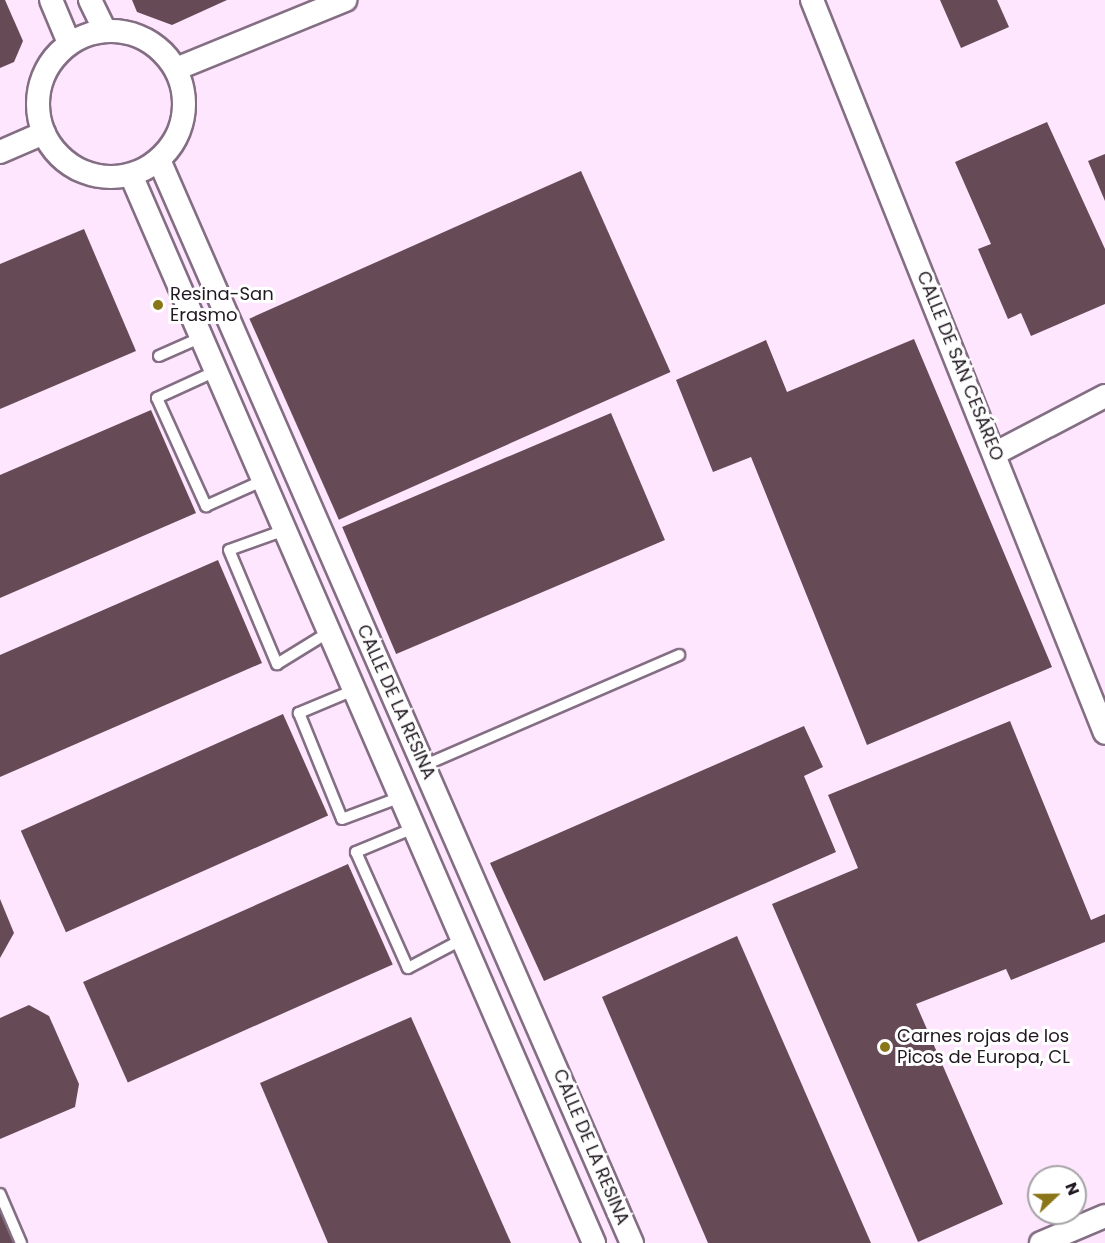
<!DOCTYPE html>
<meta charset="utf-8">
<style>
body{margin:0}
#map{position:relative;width:1105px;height:1243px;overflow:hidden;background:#fef9fd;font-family:Poppins,sans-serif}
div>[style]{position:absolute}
.built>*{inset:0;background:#fee6fe}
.building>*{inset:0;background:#664b56;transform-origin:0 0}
.roads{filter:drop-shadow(2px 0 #836e83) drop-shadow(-2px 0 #836e83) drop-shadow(0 2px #836e83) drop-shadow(0 -2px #836e83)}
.lane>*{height:10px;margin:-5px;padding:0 5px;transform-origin:5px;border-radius:5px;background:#fff}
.street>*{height:22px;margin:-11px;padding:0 11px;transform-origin:11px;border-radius:11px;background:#fff}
.street>.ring{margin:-11px;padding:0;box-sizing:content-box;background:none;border:22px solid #fff;border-radius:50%}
.dots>*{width:16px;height:16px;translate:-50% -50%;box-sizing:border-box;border:3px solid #fff;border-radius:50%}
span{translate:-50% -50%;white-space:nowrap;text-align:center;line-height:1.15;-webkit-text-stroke:6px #fff;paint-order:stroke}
.poi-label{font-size:18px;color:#211921}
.left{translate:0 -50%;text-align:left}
.street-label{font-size:18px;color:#211921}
.north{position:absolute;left:1027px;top:1165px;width:60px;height:60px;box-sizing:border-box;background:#fff;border:2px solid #a6a3a6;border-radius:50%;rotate:68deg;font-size:16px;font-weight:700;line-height:24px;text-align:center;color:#211921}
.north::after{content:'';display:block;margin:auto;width:21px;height:27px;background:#8a7518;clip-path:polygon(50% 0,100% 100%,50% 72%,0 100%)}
</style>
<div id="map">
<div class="built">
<div style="clip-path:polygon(evenodd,0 0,1105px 0,1105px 1243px,0 1243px,0 0,1039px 1177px,1075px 1177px,1075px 1213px,1039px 1213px,1039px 1177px)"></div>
</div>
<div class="building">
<div style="clip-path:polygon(0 0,5px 0,23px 41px,14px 62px,0 68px)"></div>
<div style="clip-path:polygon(132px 0,227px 0,172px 25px,137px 12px)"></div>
<div style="clip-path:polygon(940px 0,997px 0,1009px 27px,961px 48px)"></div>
<div style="clip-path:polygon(1047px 122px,1105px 249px,1105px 304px,1031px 336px,1021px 313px,1008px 319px,978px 249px,991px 244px,955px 162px)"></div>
<div style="clip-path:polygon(1105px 154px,1105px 201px,1088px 161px)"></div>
<div style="left:581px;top:171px;width:220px;height:363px;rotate:66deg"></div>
<div style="clip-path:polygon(84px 229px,136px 351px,0 409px,0 264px)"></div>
<div style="clip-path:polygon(914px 339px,1052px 667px,867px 745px,751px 457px,713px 472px,676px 380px,766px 340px,787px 392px)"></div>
<div style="clip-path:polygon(151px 410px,196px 513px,0 598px,0 475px)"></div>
<div style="left:611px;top:413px;width:138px;height:292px;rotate:67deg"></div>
<div style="clip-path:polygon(218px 560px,262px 663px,0 777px,0 655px)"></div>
<div style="left:283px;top:714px;width:111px;height:287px;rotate:66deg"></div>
<div style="clip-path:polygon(1010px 721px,1091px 920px,1105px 914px,1105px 942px,1011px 980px,1006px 969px,916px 1004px,1003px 1204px,918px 1242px,772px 904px,858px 868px,828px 795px)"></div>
<div style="clip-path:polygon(804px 726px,823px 767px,804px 776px,836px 852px,544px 981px,490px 863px)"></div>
<div style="left:348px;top:864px;width:110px;height:290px;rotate:66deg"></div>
<div style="clip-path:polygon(0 899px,14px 933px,0 958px)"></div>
<div style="clip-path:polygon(737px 936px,871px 1243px,708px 1243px,602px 997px)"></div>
<div style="clip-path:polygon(29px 1005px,49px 1016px,79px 1084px,75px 1107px,0 1139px,0 1018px)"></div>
<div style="clip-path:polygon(411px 1017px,511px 1243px,328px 1243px,260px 1083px)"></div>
<div style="clip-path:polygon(0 1210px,14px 1243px,0 1243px)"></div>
</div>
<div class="roads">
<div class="lane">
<div style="left:159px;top:356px;width:47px;rotate:-23.8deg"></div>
<div style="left:216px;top:371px;width:65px;rotate:155.4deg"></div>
<div style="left:157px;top:398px;width:119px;rotate:65.6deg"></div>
<div style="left:206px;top:506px;width:64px;rotate:-24.1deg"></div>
<div style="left:285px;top:530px;width:59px;rotate:160.3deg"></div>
<div style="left:229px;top:550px;width:124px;rotate:67.2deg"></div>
<div style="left:277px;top:664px;width:61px;rotate:-31.6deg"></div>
<div style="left:354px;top:690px;width:60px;rotate:157.3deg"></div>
<div style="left:299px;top:713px;width:114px;rotate:67.9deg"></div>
<div style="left:342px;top:819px;width:63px;rotate:-20.4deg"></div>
<div style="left:425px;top:765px;width:277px;rotate:-23.4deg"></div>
<div style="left:414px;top:828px;width:63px;rotate:157.5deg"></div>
<div style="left:356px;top:852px;width:127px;rotate:65.9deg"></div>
<div style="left:408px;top:968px;width:62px;rotate:-27.8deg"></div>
<div style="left:0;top:1194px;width:53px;rotate:66.8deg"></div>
</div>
<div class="street">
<div style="left:51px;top:0;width:47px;rotate:67.3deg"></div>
<div style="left:90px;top:0;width:34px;rotate:64deg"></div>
<div style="left:812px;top:0;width:789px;rotate:68.21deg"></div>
<div class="ring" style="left:38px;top:31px;width:124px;height:124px"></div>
<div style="left:176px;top:69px;width:183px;rotate:-22.2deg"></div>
<div style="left:0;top:152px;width:48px;rotate:-23.4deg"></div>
<div style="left:159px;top:160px;width:1182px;rotate:66.41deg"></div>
<div style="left:131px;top:175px;width:1164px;rotate:66.56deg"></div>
<div style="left:996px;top:453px;width:123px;rotate:-27.6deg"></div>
<div style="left:1041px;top:1243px;width:69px;rotate:-22.9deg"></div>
</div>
</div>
<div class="dots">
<div style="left:158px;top:305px;background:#8a7518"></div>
<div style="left:885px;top:1047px;background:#8a7518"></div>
</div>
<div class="poi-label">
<span class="left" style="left:170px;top:305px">Resina-San<br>Erasmo</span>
<span class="left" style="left:897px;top:1047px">Carnes rojas de los<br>Picos de Europa, CL</span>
</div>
<div class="street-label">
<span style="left:960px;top:366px;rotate:68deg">CALLE DE SAN CESÁREO</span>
<span style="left:396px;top:702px;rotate:66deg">CALLE DE LA RESINA</span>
<span style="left:591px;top:1147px;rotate:67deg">CALLE DE LA RESINA</span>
</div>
<div class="north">N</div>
</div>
